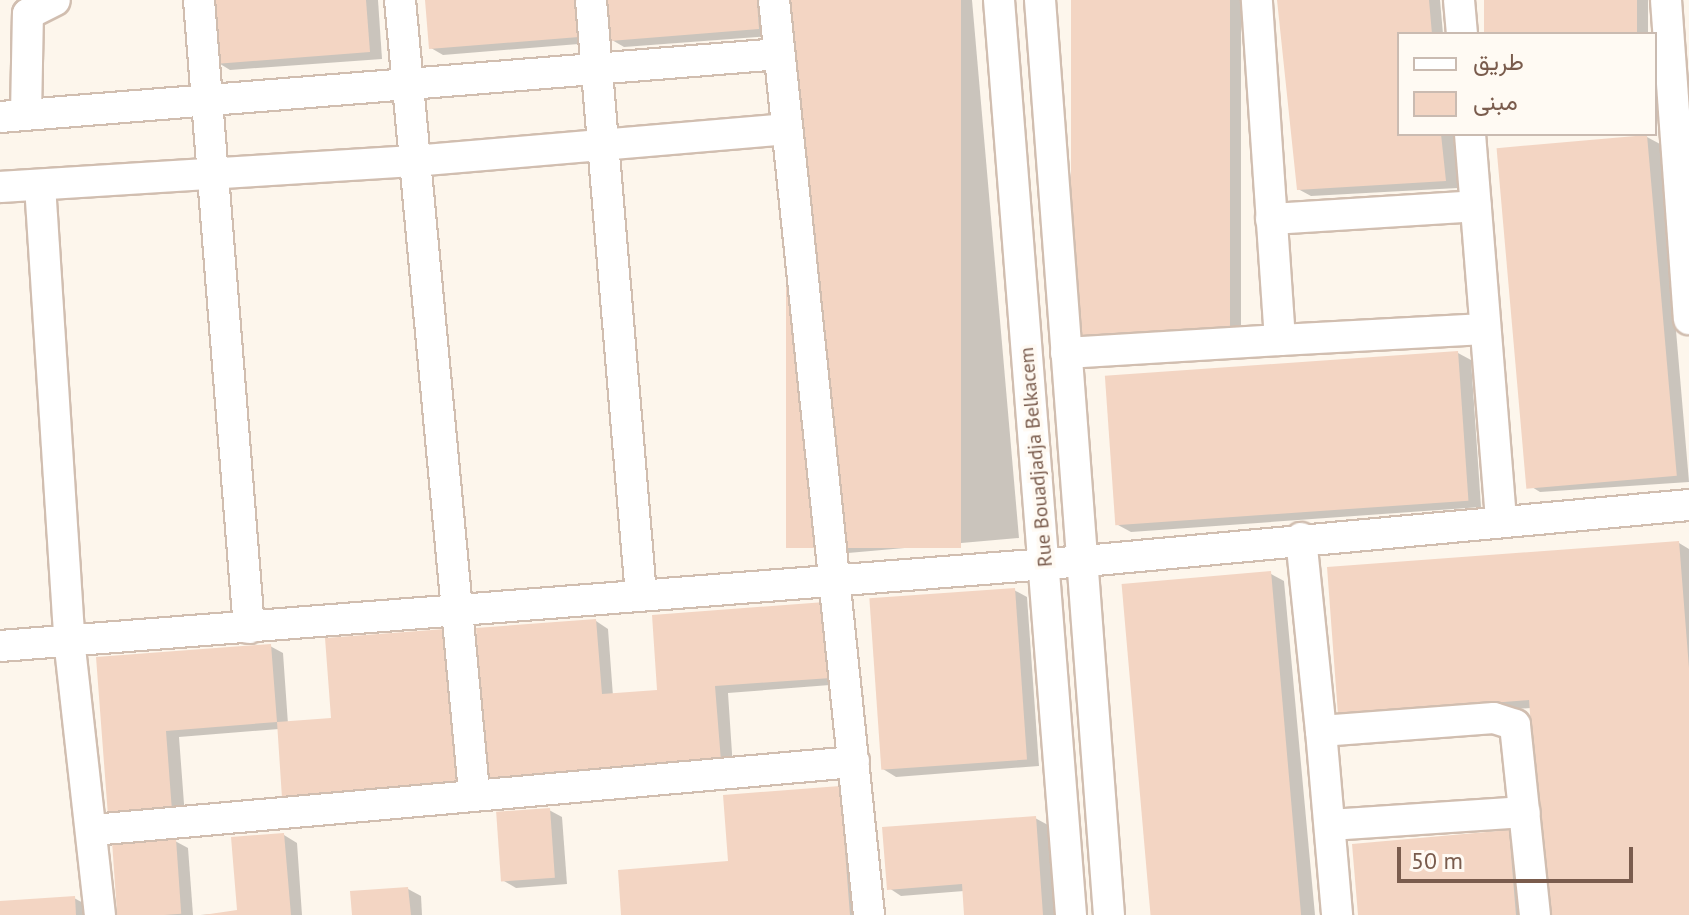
<!DOCTYPE html>
<meta charset="utf-8">
<style>
body{margin:0}
#map{position:relative;width:1689px;height:915px;overflow:hidden;background:#fdf6ec;font-family:"PT Sans",Vazirmatn,sans-serif}
div>[style]{position:absolute}
.shadow>*{inset:0;background:#0003;transform-origin:0 0}
.building>*{inset:0;background:#f3d5c3;transform-origin:0 0}
.roads{filter:drop-shadow(2px 0 #d1beb0) drop-shadow(-2px 0 #d1beb0) drop-shadow(0 2px #d1beb0) drop-shadow(0 -2px #d1beb0)}
.minor>*{height:30px;margin:-15px;padding:0 15px;transform-origin:15px;border-radius:15px;background:#fff}
span{translate:-50% -50%;white-space:nowrap;text-align:center;line-height:1.15;-webkit-text-stroke:7px #fffaf3;paint-order:stroke}
.street-label{font-size:20px;color:#7a5c4d}
.legend{position:absolute;left:1397px;top:32px;width:260px;height:104px;box-sizing:border-box;background:#fffaf3;border:2px solid #cabbb1;margin:0;padding:10px 14px;list-style:none;font-size:24px;color:#7a5c4d}
.legend li{display:flex;align-items:center;gap:16px;height:40px}
.legend b{width:40px;border:2px solid #cabbb1}
.scale{position:absolute;left:1397px;top:847px;width:236px;height:36px;box-sizing:border-box;border:4px solid #7a5c4d;border-top:0;padding-left:10px;font-size:24px;line-height:28px;white-space:nowrap;color:#7a5c4d;-webkit-text-stroke:6px #fffaf3;paint-order:stroke}
</style>
<div id="map">
<div class="shadow">
<div style="clip-path:polygon(213px 0,378px 0,382px 59px,230px 70px,217px 62px)"></div>
<div style="clip-path:polygon(427px 0,588px 0,591px 43px,443px 55px,431px 48px)"></div>
<div style="clip-path:polygon(609px 0,768px 0,771px 36px,624px 47px,612px 40px)"></div>
<div style="clip-path:polygon(788px 0,972px 0,1019px 538px,848px 553px,835px 545px)"></div>
<div style="left:1073px;top:0;width:168px;height:353px"></div>
<div style="clip-path:polygon(1279px 0,1440px 0,1443px 34px,1399px 34px,1399px 134px,1453px 134px,1458px 188px,1311px 196px,1298px 189px)"></div>
<div style="left:1486px;top:0;width:162px;height:34px"></div>
<div style="clip-path:polygon(1647px 137px,1660px 144px,1689px 482px,1540px 492px,1527px 484px)"></div>
<div style="clip-path:polygon(1458px 353px,1471px 360px,1481px 507px,1131px 532px,1118px 525px)"></div>
<div style="clip-path:polygon(1679px 543px,1689px 549px,1689px 915px,1531px 708px,1353px 721px)"></div>
<div style="clip-path:polygon(1271px 574px,1284px 581px,1315px 915px,1155px 915px)"></div>
<div style="clip-path:polygon(1014px 590px,1027px 597px,1039px 766px,896px 777px,883px 769px)"></div>
<div style="clip-path:polygon(825px 604px,843px 684px,728px 693px,733px 768px,502px 785px,489px 777px,596px 621px,608px 629px,613px 696px,660px 692px)"></div>
<div style="clip-path:polygon(445px 631px,469px 791px,279px 729px,179px 737px,185px 817px,123px 822px,99px 659px,270px 646px,283px 653px,288px 724px,333px 720px)"></div>
<div style="clip-path:polygon(839px 788px,852px 796px,861px 915px,623px 915px,730px 863px)"></div>
<div style="clip-path:polygon(549px 810px,562px 817px,567px 884px,516px 888px,504px 881px)"></div>
<div style="clip-path:polygon(1035px 818px,1048px 825px,1055px 915px,966px 915px,964px 891px,901px 896px,889px 888px)"></div>
<div style="clip-path:polygon(1508px 832px,1521px 839px,1527px 915px,1360px 915px)"></div>
<div style="clip-path:polygon(284px 835px,297px 843px,302px 915px,200px 915px,239px 912px)"></div>
<div style="clip-path:polygon(175px 841px,188px 848px,193px 915px,119px 915px,114px 845px)"></div>
<div style="clip-path:polygon(408px 889px,421px 896px,422px 915px,354px 915px)"></div>
<div style="clip-path:polygon(74px 898px,87px 905px,88px 915px,0 915px,0 903px)"></div>
</div>
<div class="building">
<div style="clip-path:polygon(211px 0,366px 0,370px 52px,215px 64px)"></div>
<div style="clip-path:polygon(425px 0,576px 0,579px 37px,429px 49px)"></div>
<div style="clip-path:polygon(607px 0,757px 0,759px 29px,610px 41px)"></div>
<div style="left:786px;top:0;width:175px;height:548px"></div>
<div style="left:1071px;top:0;width:159px;height:345px"></div>
<div style="clip-path:polygon(1277px 0,1429px 0,1432px 34px,1399px 34px,1399px 134px,1441px 134px,1446px 181px,1297px 190px)"></div>
<div style="left:1484px;top:0;width:153px;height:34px"></div>
<div style="left:1647px;top:135px;width:342px;height:151px;rotate:85deg"></div>
<div style="left:1458px;top:351px;width:150px;height:354px;rotate:86deg"></div>
<div style="clip-path:polygon(1679px 541px,1689px 668px,1689px 915px,1545px 915px,1529px 700px,1338px 715px,1327px 567px)"></div>
<div style="left:1271px;top:571px;width:346px;height:150px;rotate:85deg"></div>
<div style="left:1015px;top:588px;width:172px;height:146px;rotate:86deg"></div>
<div style="clip-path:polygon(825px 602px,831px 678px,715px 686px,721px 761px,487px 779px,476px 628px,596px 619px,602px 694px,657px 690px,652px 615px)"></div>
<div style="clip-path:polygon(445px 629px,457px 785px,282px 798px,277px 722px,331px 718px,325px 638px)"></div>
<div style="clip-path:polygon(271px 644px,277px 722px,166px 731px,172px 811px,108px 816px,96px 657px)"></div>
<div style="clip-path:polygon(840px 786px,850px 915px,621px 915px,618px 870px,728px 861px,723px 795px)"></div>
<div style="left:550px;top:808px;width:70px;height:54px;rotate:86deg"></div>
<div style="clip-path:polygon(1036px 816px,1043px 915px,964px 915px,962px 884px,887px 890px,882px 827px)"></div>
<div style="clip-path:polygon(1509px 830px,1516px 915px,1358px 915px,1352px 844px)"></div>
<div style="clip-path:polygon(284px 833px,291px 915px,203px 915px,237px 910px,231px 837px)"></div>
<div style="left:176px;top:839px;width:75px;height:64px;rotate:86deg"></div>
<div style="clip-path:polygon(408px 887px,411px 915px,352px 915px,350px 891px)"></div>
<div style="clip-path:polygon(75px 896px,76px 915px,0 915px,0 901px)"></div>
</div>
<div class="roads">
<div class="minor">
<div style="left:199px;top:0;width:630px;rotate:85.45deg"></div>
<div style="left:400px;top:0;width:795px;rotate:84.66deg"></div>
<div style="left:591px;top:0;width:597px;rotate:85.2deg"></div>
<div style="left:774px;top:0;width:920px;rotate:84.07deg"></div>
<div style="left:999px;top:0;width:918px;rotate:85.5deg"></div>
<div style="left:1040px;top:0;width:918px;rotate:85.69deg"></div>
<div style="left:1459px;top:0;width:34px;rotate:85deg"></div>
<div style="left:1666px;top:0;width:320px;rotate:85.9deg"></div>
<div style="left:26px;top:115px;width:101px;rotate:-88.9deg"></div>
<div style="left:28px;top:14px;width:30px;rotate:-27deg"></div>
<div style="left:0;top:117px;width:782px;rotate:-4.62deg"></div>
<div style="left:1470px;top:134px;width:389px;rotate:85.4deg"></div>
<div style="left:40px;top:185px;width:455px;rotate:86.3deg"></div>
<div style="left:69px;top:639px;width:278px;rotate:83.6deg"></div>
<div style="left:0;top:187px;width:415px;rotate:-3.6deg"></div>
<div style="left:414px;top:161px;width:372px;rotate:-4.9deg"></div>
<div style="left:1271px;top:219px;width:205px;rotate:-3.6deg"></div>
<div style="left:1280px;top:340px;width:205px;rotate:-3.1deg"></div>
<div style="left:1066px;top:353px;width:214px;rotate:-3.5deg"></div>
<div style="left:1280px;top:340px;width:341px;rotate:-93.9deg"></div>
<div style="left:1301px;top:538px;width:194px;rotate:84.1deg"></div>
<div style="left:1321px;top:731px;width:173px;rotate:-4.3deg"></div>
<div style="left:1494px;top:718px;width:22px;rotate:18deg"></div>
<div style="left:1515px;top:725px;width:191px;rotate:84deg"></div>
<div style="left:0;top:646px;width:1088px;rotate:-4.48deg"></div>
<div style="left:1085px;top:561px;width:607px;rotate:-5.3deg"></div>
<div style="left:1321px;top:731px;width:185px;rotate:85deg"></div>
<div style="left:1330px;top:825px;width:195px;rotate:-3.8deg"></div>
<div style="left:93px;top:830px;width:764px;rotate:-5.11deg"></div>
</div>
</div>
<div class="street-label">
<span style="left:1036px;top:457px;rotate:-95deg">Rue Bouadjadja Belkacem</span>
</div>
<ul class="legend">
<li><b style="height:10px;background:#fff"></b>طريق</li>
<li><b style="height:22px;background:#f3d5c3"></b>مبنى</li>
</ul>
<div class="scale">50 m</div>
</div>
